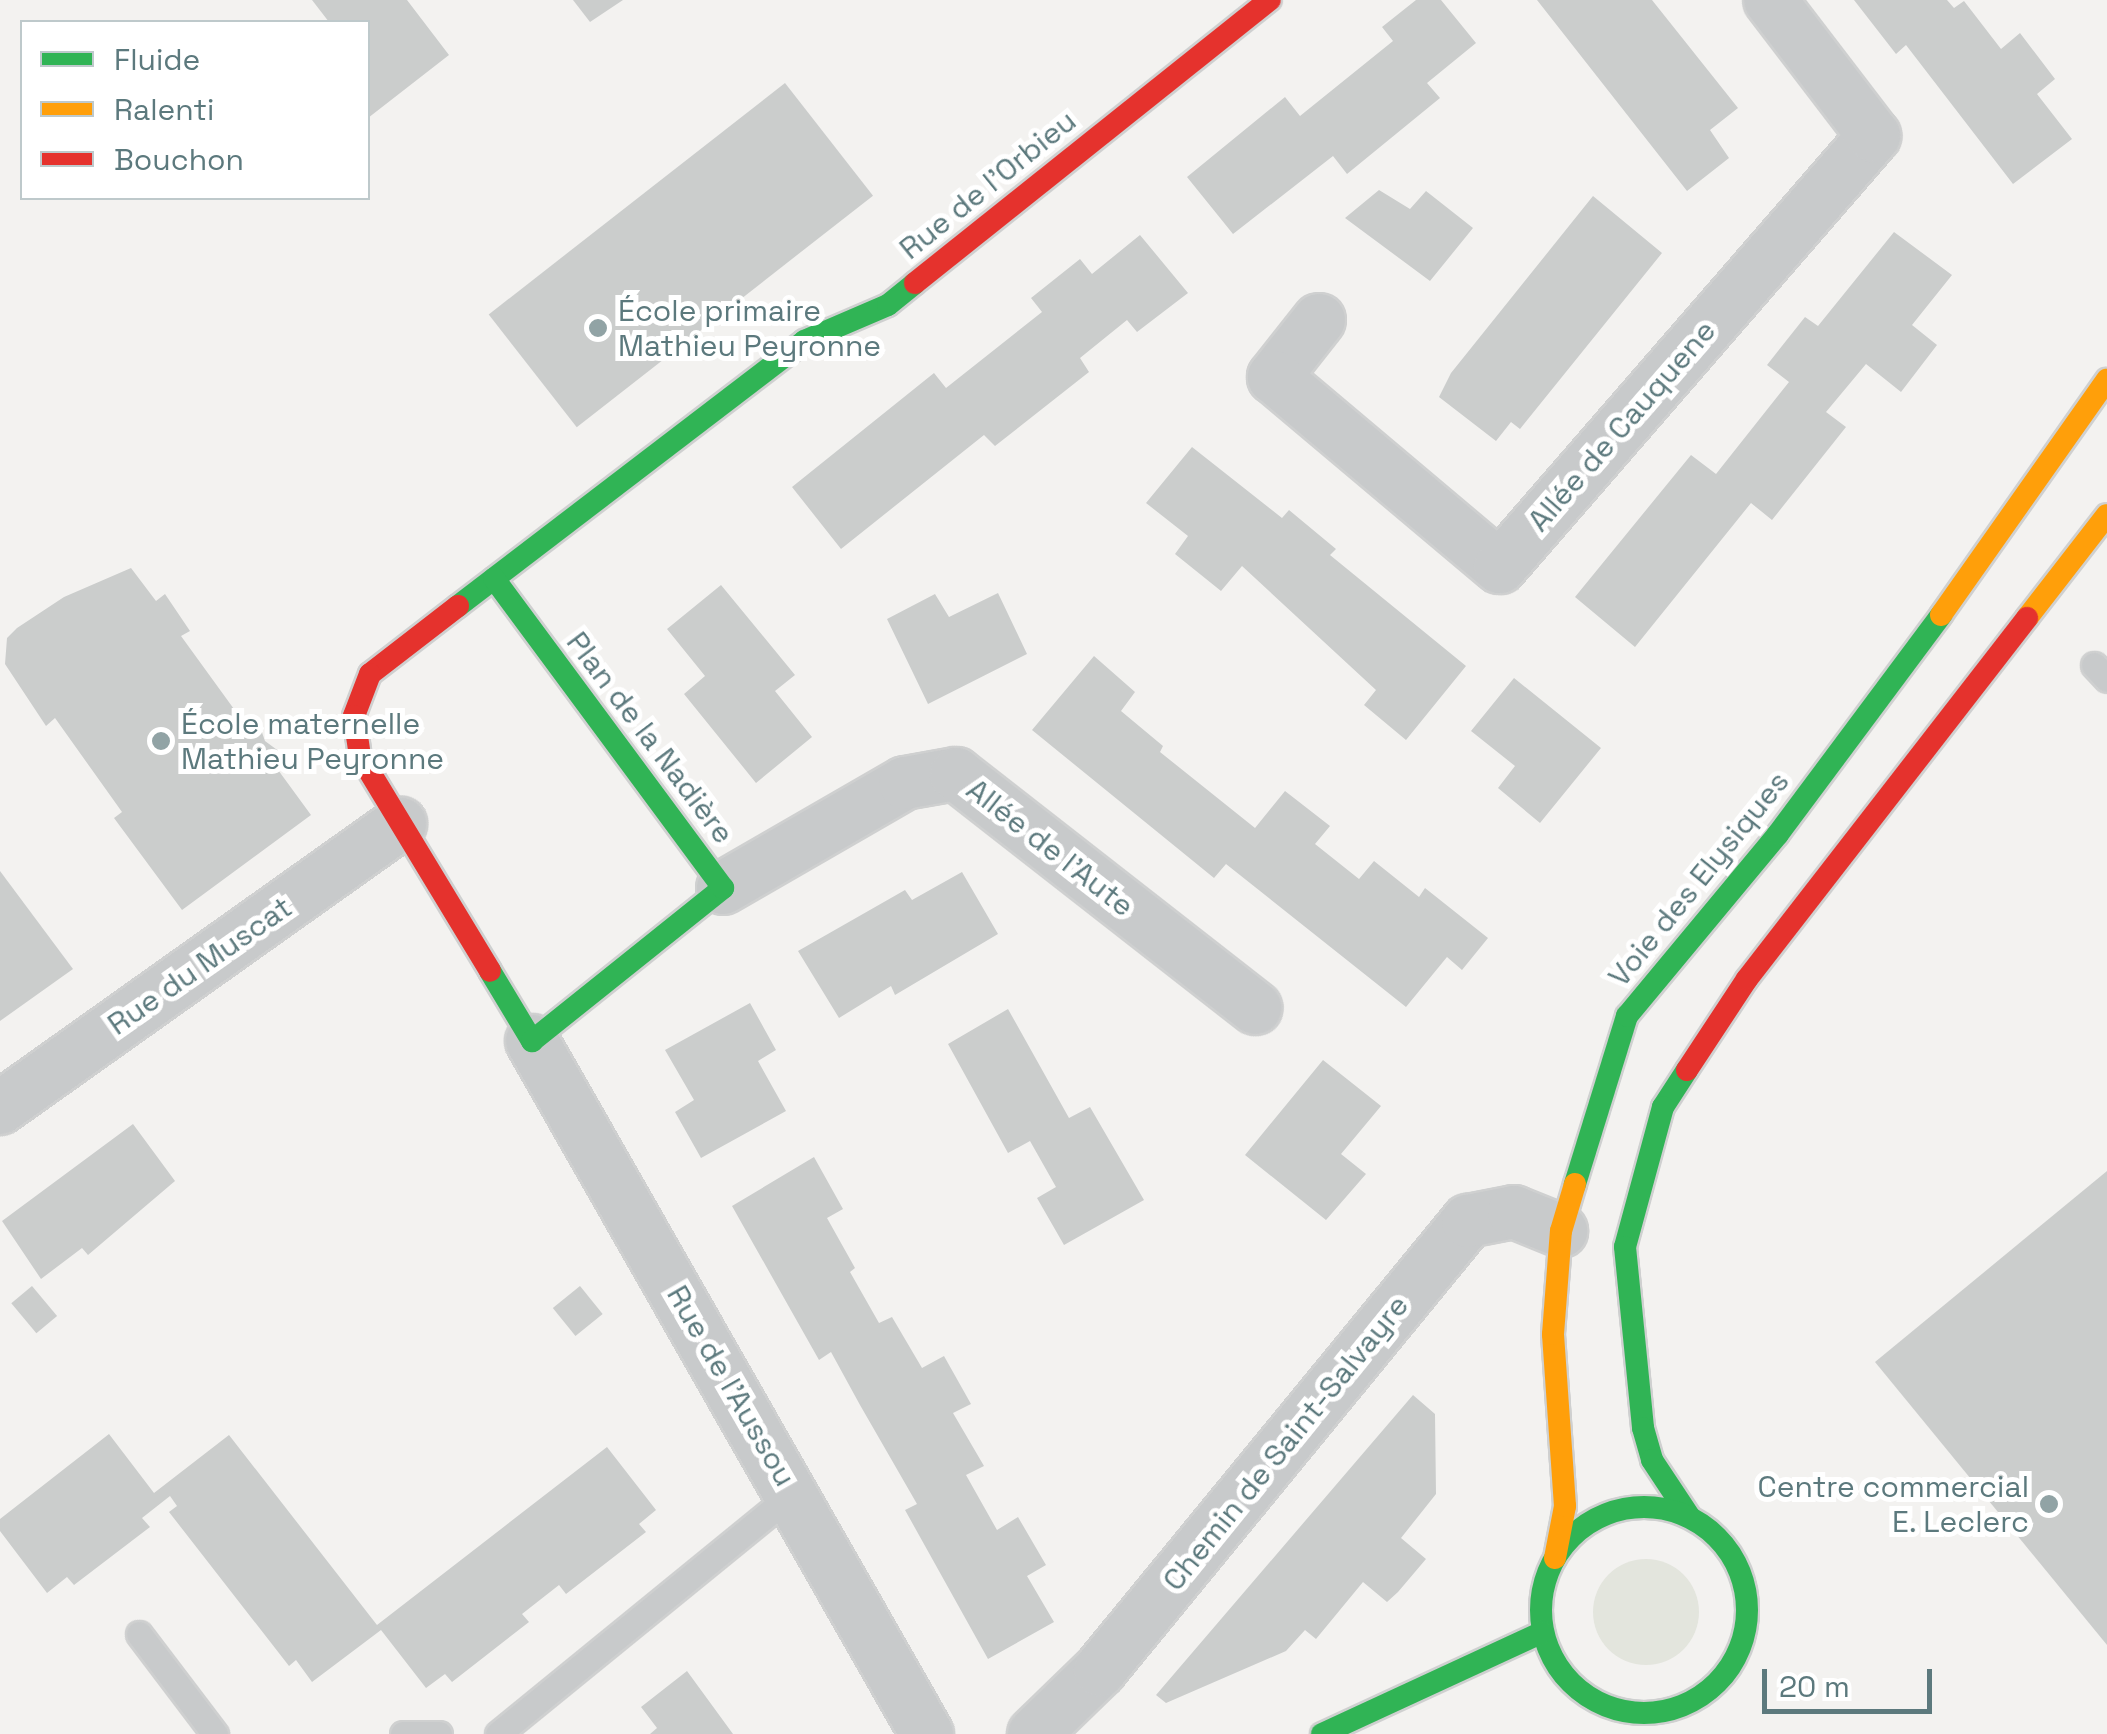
<!DOCTYPE html>
<meta charset="utf-8">
<style>
body{margin:0}
#map{position:relative;width:2107px;height:1734px;overflow:hidden;background:#f3f2f0;font-family:"Space Grotesk",sans-serif}
div>[style]{position:absolute}
.green>*{inset:0;background:#e3e5dd}
.round{border-radius:50%}
.building>*{inset:0;background:#cbcdcc;transform-origin:0 0}
.roads{filter:drop-shadow(2px 0 #cfd0d0) drop-shadow(-2px 0 #cfd0d0) drop-shadow(0 2px #cfd0d0) drop-shadow(0 -2px #cfd0d0)}
.lane>*{height:25px;margin:-12.5px;padding:0 12.5px;transform-origin:12.5px;border-radius:12.5px;background:#c8cacb}
.street>*{height:52px;margin:-26px;padding:0 26px;transform-origin:26px;border-radius:26px;background:#c8cacb}
.fast>*{height:22px;margin:-11px;padding:0 11px;transform-origin:11px;border-radius:11px;background:#30b455}
.fast>.ring{margin:-11px;padding:0;box-sizing:content-box;background:none;border:22px solid #30b455;border-radius:50%}
.slow>*{height:22px;margin:-11px;padding:0 11px;transform-origin:11px;border-radius:11px;background:#ff9f0a}
.jam>*{height:22px;margin:-11px;padding:0 11px;transform-origin:11px;border-radius:11px;background:#e5322d}
.dots>*{width:28px;height:28px;translate:-50% -50%;box-sizing:border-box;border:5px solid #fff;border-radius:50%}
span{translate:-50% -50%;white-space:nowrap;text-align:center;line-height:1.15;-webkit-text-stroke:10px #fff;paint-order:stroke}
.street-label{font-size:30px;color:#5c797d}
.poi-label{font-size:30px;color:#5c797d}
.left{translate:0 -50%;text-align:left}
.right{translate:-100% -50%;text-align:right}
.legend{position:absolute;left:20px;top:20px;width:350px;height:180px;box-sizing:border-box;background:#fff;border:2px solid #bec9cb;margin:0;padding:12px 18px;list-style:none;font-size:30px;color:#5c797d}
.legend li{display:flex;align-items:center;gap:20px;height:50px}
.legend b{width:50px;border:2px solid #bec9cb}
.scale{position:absolute;left:1762px;top:1669px;width:170px;height:45px;box-sizing:border-box;border:5px solid #5c797d;border-top:0;padding-left:12px;font-size:30px;line-height:35px;white-space:nowrap;color:#5c797d;-webkit-text-stroke:8px #fff;paint-order:stroke}
</style>
<div id="map">
<div class="green">
<div class="round" style="left:1593px;top:1559px;width:106px;height:106px"></div>
</div>
<div class="building">
<div style="clip-path:polygon(312px 0,407px 0,449px 55px,368px 118px,368px 22px,329px 22px)"></div>
<div style="clip-path:polygon(573px 0,623px 0,590px 22px)"></div>
<div style="clip-path:polygon(1416px 0,1441px 0,1476px 43px,1427px 83px,1440px 98px,1347px 174px,1333px 156px,1233px 234px,1187px 177px,1285px 97px,1300px 116px,1393px 41px,1382px 27px)"></div>
<div style="clip-path:polygon(1537px 0,1652px 0,1738px 108px,1710px 130px,1729px 158px,1687px 191px)"></div>
<div style="clip-path:polygon(1854px 0,1947px 0,1954px 8px,1964px 1px,2001px 49px,2020px 33px,2055px 79px,2037px 94px,2072px 139px,2013px 184px,1906px 45px,1896px 54px)"></div>
<div style="left:785px;top:83px;width:143px;height:376px;rotate:52deg"></div>
<div style="clip-path:polygon(1379px 190px,1410px 209px,1426px 191px,1473px 228px,1430px 281px,1345px 218px)"></div>
<div style="clip-path:polygon(1593px 196px,1662px 253px,1520px 429px,1511px 422px,1496px 441px,1439px 397px,1451px 373px)"></div>
<div style="clip-path:polygon(1894px 232px,1952px 275px,1912px 325px,1937px 345px,1901px 392px,1866px 364px,1826px 412px,1846px 427px,1772px 520px,1751px 503px,1635px 647px,1575px 597px,1691px 455px,1716px 474px,1789px 382px,1767px 365px,1805px 317px,1818px 326px)"></div>
<div style="clip-path:polygon(1140px 235px,1188px 293px,1137px 332px,1127px 320px,1080px 358px,1089px 372px,995px 446px,984px 435px,841px 549px,792px 487px,934px 373px,946px 388px,1042px 312px,1031px 298px,1080px 259px,1092px 274px)"></div>
<div style="clip-path:polygon(1192px 447px,1282px 518px,1289px 510px,1336px 549px,1330px 555px,1466px 666px,1406px 740px,1364px 705px,1376px 690px,1242px 566px,1221px 591px,1175px 554px,1188px 536px,1146px 503px)"></div>
<div style="clip-path:polygon(131px 568px,156px 601px,165px 594px,190px 631px,181px 636px,247px 727px,258px 721px,265px 741px,284px 755px,273px 763px,311px 815px,182px 910px,114px 818px,122px 812px,55px 718px,46px 726px,5px 664px,7px 638px,17px 628px,64px 597px)"></div>
<div style="clip-path:polygon(721px 585px,795px 675px,775px 691px,812px 737px,756px 783px,684px 694px,705px 676px,667px 629px)"></div>
<div style="clip-path:polygon(998px 593px,1027px 654px,928px 704px,887px 619px,935px 594px,949px 617px)"></div>
<div style="clip-path:polygon(1094px 656px,1135px 692px,1121px 711px,1163px 746px,1160px 752px,1255px 828px,1285px 791px,1330px 826px,1315px 844px,1359px 879px,1374px 861px,1419px 897px,1425px 888px,1488px 938px,1462px 970px,1447px 957px,1406px 1007px,1226px 864px,1214px 878px,1032px 730px)"></div>
<div style="clip-path:polygon(1514px 678px,1601px 748px,1540px 823px,1498px 788px,1515px 766px,1471px 731px)"></div>
<div style="clip-path:polygon(0 871px,73px 969px,0 1021px)"></div>
<div style="clip-path:polygon(962px 872px,998px 934px,895px 995px,891px 986px,839px 1018px,798px 951px,905px 890px,912px 900px)"></div>
<div style="clip-path:polygon(750px 1003px,776px 1050px,758px 1061px,786px 1111px,701px 1158px,675px 1112px,694px 1100px,665px 1050px)"></div>
<div style="clip-path:polygon(1008px 1009px,1069px 1118px,1090px 1107px,1144px 1200px,1064px 1245px,1037px 1198px,1056px 1187px,1030px 1141px,1008px 1153px,948px 1044px)"></div>
<div style="clip-path:polygon(1323px 1060px,1381px 1106px,1341px 1154px,1366px 1174px,1326px 1220px,1245px 1155px)"></div>
<div style="clip-path:polygon(133px 1124px,175px 1181px,88px 1255px,82px 1248px,41px 1279px,2px 1221px)"></div>
<div style="clip-path:polygon(814px 1157px,843px 1209px,827px 1218px,855px 1268px,850px 1272px,879px 1323px,892px 1317px,922px 1368px,944px 1356px,971px 1404px,953px 1413px,984px 1466px,966px 1475px,997px 1530px,1018px 1517px,1046px 1565px,1027px 1576px,1054px 1622px,988px 1659px,905px 1510px,917px 1504px,860px 1405px,831px 1352px,819px 1360px,732px 1206px)"></div>
<div style="clip-path:polygon(2107px 1171px,2107px 1645px,1875px 1362px)"></div>
<div style="left:32px;top:1286px;width:39px;height:27px;rotate:50deg"></div>
<div style="left:580px;top:1286px;width:36px;height:35px;rotate:51deg"></div>
<div style="clip-path:polygon(1413px 1395px,1435px 1414px,1436px 1494px,1401px 1538px,1426px 1559px,1398px 1592px,1387px 1602px,1363px 1582px,1316px 1639px,1305px 1630px,1286px 1651px,1166px 1703px,1156px 1695px)"></div>
<div style="clip-path:polygon(109px 1434px,154px 1493px,229px 1435px,377px 1625px,607px 1447px,656px 1510px,639px 1524px,646px 1532px,566px 1594px,559px 1585px,522px 1614px,529px 1622px,452px 1682px,445px 1674px,426px 1688px,381px 1630px,312px 1682px,296px 1660px,289px 1666px,169px 1512px,177px 1506px,170px 1496px,142px 1518px,150px 1527px,74px 1585px,67px 1577px,47px 1593px,0 1531px,0 1519px)"></div>
<div style="clip-path:polygon(687px 1671px,733px 1734px,650px 1734px,657px 1728px,641px 1707px)"></div>
</div>
<div class="roads">
<div class="lane">
<div style="left:2094px;top:665px;width:19px;rotate:47deg"></div>
<div style="left:139px;top:1634px;width:126px;rotate:52.8deg"></div>
<div style="left:403px;top:1734px;width:36px"></div>
<div style="left:498px;top:1734px;width:381px;rotate:-39.2deg"></div>
</div>
<div class="street">
<div style="left:1319px;top:320px;width:73px;rotate:128.3deg"></div>
<div style="left:1274px;top:377px;width:295px;rotate:40.1deg"></div>
<div style="left:1500px;top:567px;width:571px;rotate:-49.05deg"></div>
<div style="left:1874px;top:136px;width:171px;rotate:-127.4deg"></div>
<div style="left:723px;top:888px;width:210px;rotate:-30deg"></div>
<div style="left:905px;top:783px;width:52px;rotate:-10deg"></div>
<div style="left:956px;top:774px;width:380px;rotate:38deg"></div>
<div style="left:532px;top:1041px;width:798px;rotate:60.32deg"></div>
<div style="left:0;top:1108px;width:491px;rotate:-35.4deg"></div>
<div style="left:1034px;top:1734px;width:92px;rotate:-44.1deg"></div>
<div style="left:1100px;top:1670px;width:581px;rotate:-50.66deg"></div>
<div style="left:1468px;top:1221px;width:47px;rotate:-11.1deg"></div>
<div style="left:1514px;top:1212px;width:51px;rotate:22deg"></div>
</div>
<div class="fast">
<div style="left:458px;top:606px;width:436px;rotate:-37.4deg"></div>
<div style="left:804px;top:341px;width:91px;rotate:-23.2deg"></div>
<div style="left:888px;top:305px;width:35px;rotate:-39deg"></div>
<div style="left:490px;top:971px;width:82px;rotate:59deg"></div>
<div style="left:532px;top:1041px;width:245px;rotate:-38.7deg"></div>
<div style="left:723px;top:888px;width:385px;rotate:-126.5deg"></div>
<div style="left:1687px;top:1070px;width:44px;rotate:123deg"></div>
<div style="left:1663px;top:1107px;width:145px;rotate:105.2deg"></div>
<div style="left:1625px;top:1247px;width:182px;rotate:84.3deg"></div>
<div style="left:1643px;top:1428px;width:33px;rotate:74deg"></div>
<div style="left:1652px;top:1460px;width:67px;rotate:56.5deg"></div>
<div style="left:1575px;top:1184px;width:176px;rotate:-72.8deg"></div>
<div style="left:1627px;top:1016px;width:236px;rotate:-50.3deg"></div>
<div style="left:1778px;top:834px;width:273px;rotate:-53.3deg"></div>
<div class="ring" style="left:1541px;top:1507px;width:184px;height:184px"></div>
<div style="left:1322px;top:1734px;width:243px;rotate:-24.8deg"></div>
</div>
<div class="slow">
<div style="left:1941px;top:615px;width:288px;rotate:-54.8deg"></div>
<div style="left:2027px;top:618px;width:130px;rotate:-52.2deg"></div>
<div style="left:1555px;top:1558px;width:53px;rotate:-79.1deg"></div>
<div style="left:1565px;top:1506px;width:172px;rotate:-94deg"></div>
<div style="left:1553px;top:1334px;width:103px;rotate:-85.6deg"></div>
<div style="left:1561px;top:1231px;width:49px;rotate:-73.4deg"></div>
</div>
<div class="jam">
<div style="left:915px;top:283px;width:454px;rotate:-38.6deg"></div>
<div style="left:458px;top:606px;width:111px;rotate:142.3deg"></div>
<div style="left:370px;top:674px;width:45px;rotate:110.9deg"></div>
<div style="left:354px;top:716px;width:40px;rotate:81.5deg"></div>
<div style="left:360px;top:756px;width:251px;rotate:58.8deg"></div>
<div style="left:1687px;top:1070px;width:109px;rotate:-56.6deg"></div>
<div style="left:1747px;top:979px;width:457px;rotate:-52.2deg"></div>
</div>
</div>
<div class="dots">
<div style="left:598px;top:328px;background:#91a3a5"></div>
<div style="left:161px;top:741px;background:#91a3a5"></div>
<div style="left:2049px;top:1504px;background:#91a3a5"></div>
</div>
<div class="street-label">
<span style="left:988px;top:185px;rotate:-39deg">Rue de l'Orbieu</span>
<span style="left:1622px;top:426px;rotate:-49deg">Allée de Cauquene</span>
<span style="left:650px;top:738px;rotate:53deg">Plan de la Nadière</span>
<span style="left:1050px;top:848px;rotate:38deg">Allée de l'Aute</span>
<span style="left:1699px;top:879px;rotate:-51deg">Voie des Elysiques</span>
<span style="left:200px;top:966px;rotate:-35deg">Rue du Muscat</span>
<span style="left:731px;top:1386px;rotate:60deg">Rue de l'Aussou</span>
<span style="left:1286px;top:1443px;rotate:-51deg">Chemin de Saint-Salvayre</span>
</div>
<div class="poi-label">
<span class="left" style="left:618px;top:328px">École primaire<br>Mathieu Peyronne</span>
<span class="left" style="left:181px;top:741px">École maternelle<br>Mathieu Peyronne</span>
<span class="right" style="left:2029px;top:1504px">Centre commercial<br>E. Leclerc</span>
</div>
<ul class="legend">
<li><b style="height:12px;background:#30b455"></b>Fluide</li>
<li><b style="height:12px;background:#ff9f0a"></b>Ralenti</li>
<li><b style="height:12px;background:#e5322d"></b>Bouchon</li>
</ul>
<div class="scale">20 m</div>
</div>
